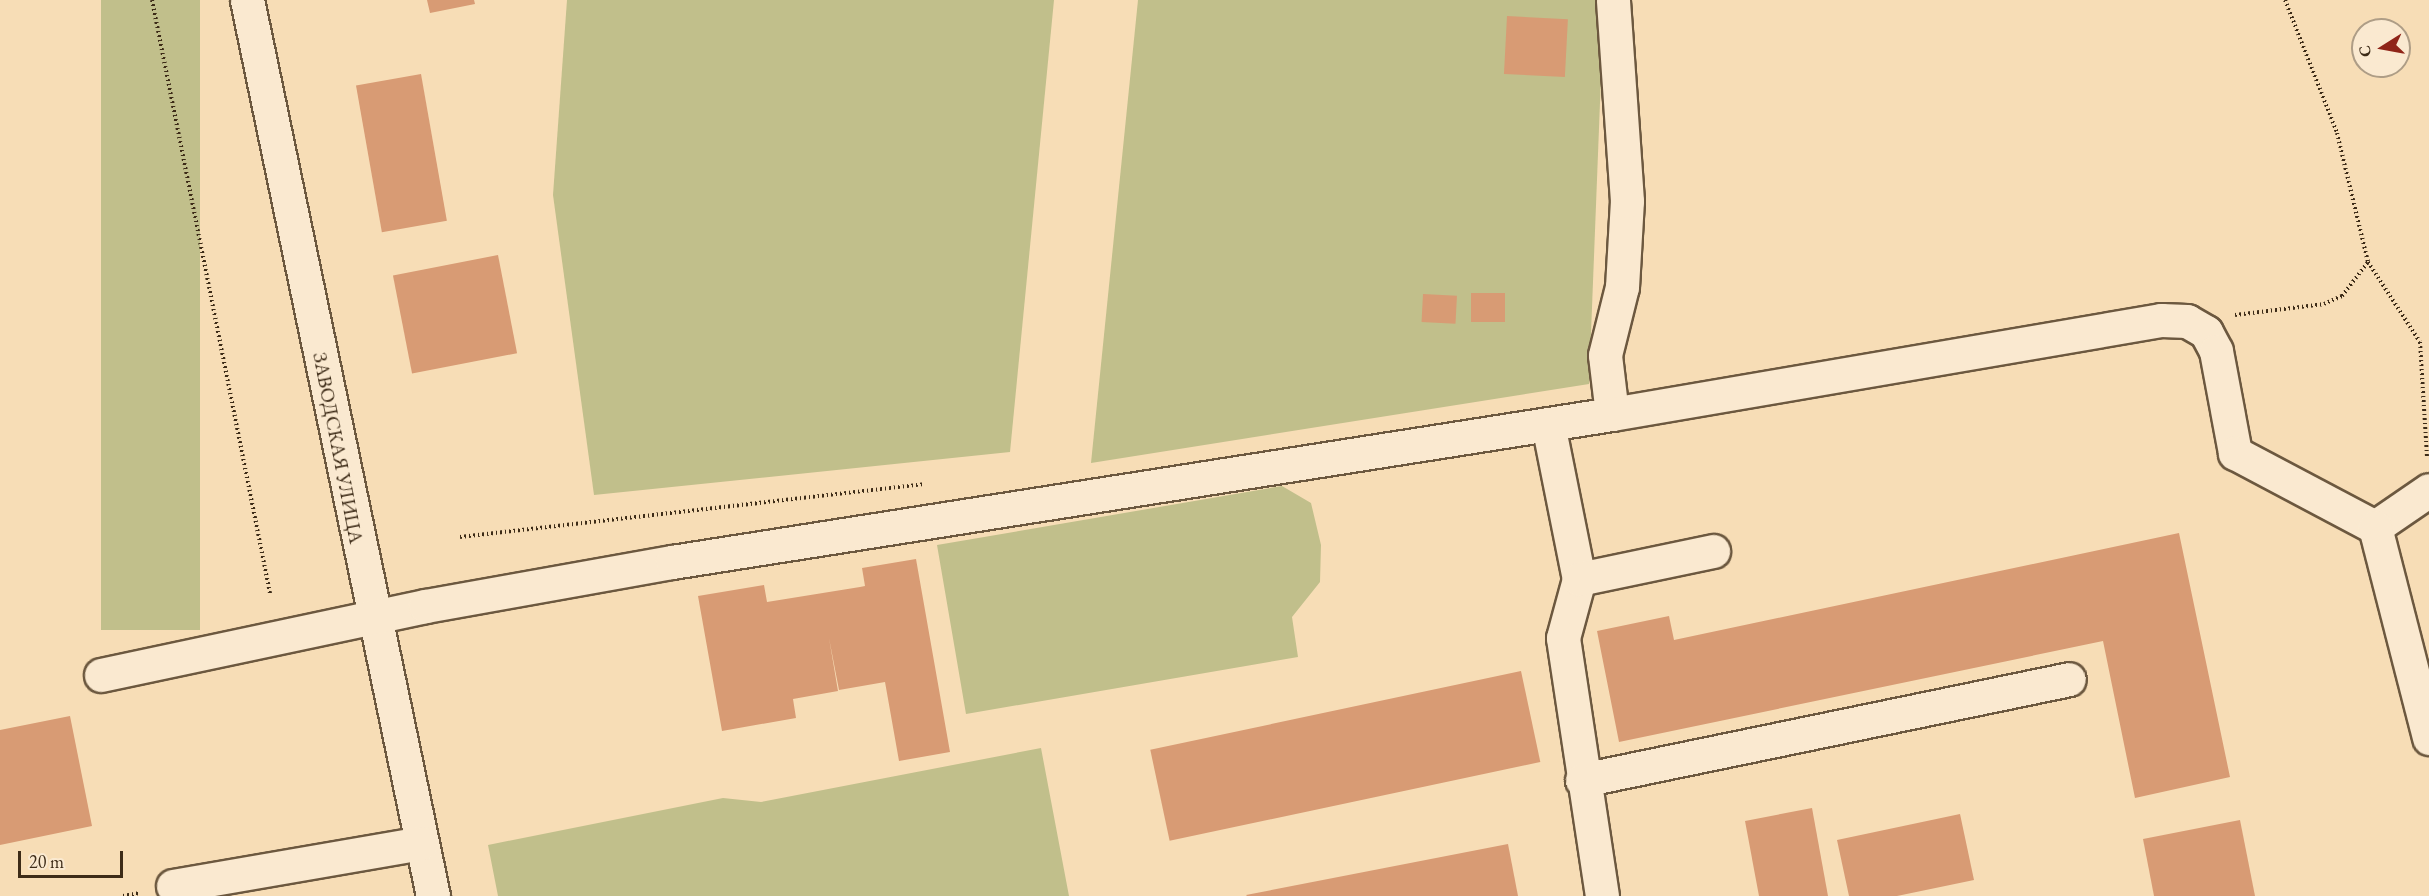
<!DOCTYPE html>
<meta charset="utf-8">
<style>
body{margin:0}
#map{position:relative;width:2429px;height:896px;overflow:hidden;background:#f7ddb6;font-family:"EB Garamond",serif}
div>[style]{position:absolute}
.green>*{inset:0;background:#c1bf8b;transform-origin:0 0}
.building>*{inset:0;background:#d89b74;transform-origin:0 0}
.path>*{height:4px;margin-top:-2px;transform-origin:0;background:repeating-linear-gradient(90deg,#3d2b17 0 1.5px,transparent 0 4.5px)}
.roads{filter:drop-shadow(2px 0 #6c583f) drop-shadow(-2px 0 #6c583f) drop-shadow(0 2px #6c583f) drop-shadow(0 -2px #6c583f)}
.minor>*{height:33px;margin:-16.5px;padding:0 16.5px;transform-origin:16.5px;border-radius:16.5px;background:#fae9d0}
span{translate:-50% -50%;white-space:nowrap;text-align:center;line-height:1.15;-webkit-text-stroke:4.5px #fae9d0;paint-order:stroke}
.street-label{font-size:20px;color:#3d2b17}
.north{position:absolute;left:2351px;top:18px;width:60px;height:60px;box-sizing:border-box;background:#fae9d0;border:2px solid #ae9d86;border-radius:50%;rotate:259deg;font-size:16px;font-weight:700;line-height:24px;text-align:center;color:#3d2b17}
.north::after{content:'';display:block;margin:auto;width:21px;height:27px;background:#8f2418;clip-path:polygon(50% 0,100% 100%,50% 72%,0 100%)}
.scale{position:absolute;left:18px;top:851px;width:105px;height:27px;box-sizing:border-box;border:3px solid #3d2b17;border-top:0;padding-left:8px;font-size:18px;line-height:21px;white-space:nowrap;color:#3d2b17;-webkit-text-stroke:4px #fae9d0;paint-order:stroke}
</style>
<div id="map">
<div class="green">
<div style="left:101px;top:0;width:99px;height:630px"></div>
<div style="clip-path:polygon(567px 0,1054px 0,1010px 452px,594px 495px,553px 195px)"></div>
<div style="clip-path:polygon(1138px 0,1604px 0,1589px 384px,1091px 463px)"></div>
<div style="clip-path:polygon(1282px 486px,1311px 503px,1321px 545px,1320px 582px,1292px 617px,1298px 657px,966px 714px,937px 545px)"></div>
<div style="clip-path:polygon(1041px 748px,1069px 896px,498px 896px,488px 845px,723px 798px,761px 802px)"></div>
</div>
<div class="building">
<div style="clip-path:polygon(427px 0,474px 0,475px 4px,430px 13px)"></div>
<div style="left:1507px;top:16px;width:61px;height:58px;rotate:3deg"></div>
<div style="left:421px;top:74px;width:149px;height:66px;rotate:80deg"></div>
<div style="left:498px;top:255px;width:100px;height:107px;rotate:79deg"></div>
<div style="left:1505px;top:293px;width:29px;height:34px;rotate:90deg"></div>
<div style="left:1423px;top:294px;width:34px;height:28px;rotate:3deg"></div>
<div style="clip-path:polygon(2179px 533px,2230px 777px,2135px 798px,2103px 641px,1619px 742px,1597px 631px,1669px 616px,1674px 640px)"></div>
<div style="clip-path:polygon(916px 559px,950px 752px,899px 761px,885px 682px,839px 690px,829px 638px,838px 691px,793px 699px,796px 718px,722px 731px,698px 596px,764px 585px,767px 602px,860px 587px,865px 586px,862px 568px)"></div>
<div style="left:1521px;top:671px;width:93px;height:379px;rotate:78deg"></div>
<div style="clip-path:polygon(70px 716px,92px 826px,0 845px,0 730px)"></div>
<div style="clip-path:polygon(1812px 808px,1828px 896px,1759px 896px,1745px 821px)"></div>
<div style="clip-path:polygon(1960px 814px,1974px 880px,1897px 896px,1849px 896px,1837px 840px)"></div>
<div style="clip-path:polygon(2240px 820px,2255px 896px,2154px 896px,2143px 839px)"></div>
<div style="clip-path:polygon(1508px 844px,1518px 896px,1247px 896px,1246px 895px)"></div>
</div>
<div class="path">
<div style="left:152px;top:0;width:605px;rotate:78.75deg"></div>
<div style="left:2285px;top:0;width:143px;rotate:68.6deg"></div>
<div style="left:2337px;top:133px;width:133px;rotate:76.5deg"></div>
<div style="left:2368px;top:262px;width:95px;rotate:57deg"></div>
<div style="left:2420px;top:342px;width:115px;rotate:86.5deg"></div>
<div style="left:2235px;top:315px;width:90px;rotate:-7deg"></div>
<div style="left:2324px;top:304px;width:20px;rotate:-24deg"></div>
<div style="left:2342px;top:296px;width:43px;rotate:-52.6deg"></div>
<div style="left:460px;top:537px;width:467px;rotate:-6.5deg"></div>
<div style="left:123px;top:896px;width:17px;rotate:-10deg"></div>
</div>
<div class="roads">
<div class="minor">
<div style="left:247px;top:0;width:915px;rotate:78.27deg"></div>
<div style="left:1612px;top:414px;width:59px;rotate:-96.8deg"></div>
<div style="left:1605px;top:355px;width:70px;rotate:-76deg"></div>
<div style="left:1622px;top:287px;width:86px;rotate:-86.7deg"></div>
<div style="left:1627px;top:201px;width:201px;rotate:-94deg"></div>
<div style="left:1548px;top:424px;width:158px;rotate:78.7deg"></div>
<div style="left:1579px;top:579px;width:61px;rotate:105.2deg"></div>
<div style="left:1563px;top:638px;width:261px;rotate:81.4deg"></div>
<div style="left:2375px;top:527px;width:65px;rotate:-34.4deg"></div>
<div style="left:1579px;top:579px;width:137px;rotate:-11.8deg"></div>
<div style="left:101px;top:675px;width:331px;rotate:-12deg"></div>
<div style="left:425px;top:606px;width:251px;rotate:-10.1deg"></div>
<div style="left:672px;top:562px;width:952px;rotate:-8.95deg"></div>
<div style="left:1612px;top:414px;width:557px;rotate:-9.72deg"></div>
<div style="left:2161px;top:320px;width:26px;rotate:2deg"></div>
<div style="left:2187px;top:321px;width:22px;rotate:30deg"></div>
<div style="left:2206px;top:332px;width:21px;rotate:62deg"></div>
<div style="left:2216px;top:351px;width:104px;rotate:79.4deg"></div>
<div style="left:2235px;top:453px;width:158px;rotate:27.9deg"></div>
<div style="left:2375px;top:527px;width:218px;rotate:75.6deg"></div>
<div style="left:1582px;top:780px;width:497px;rotate:-11.7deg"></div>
<div style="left:173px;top:886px;width:252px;rotate:-9.8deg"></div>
</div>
</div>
<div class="street-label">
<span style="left:338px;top:448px;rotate:79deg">ЗАВОДСКАЯ УЛИЦА</span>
</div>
<div class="north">С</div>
<div class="scale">20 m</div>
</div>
